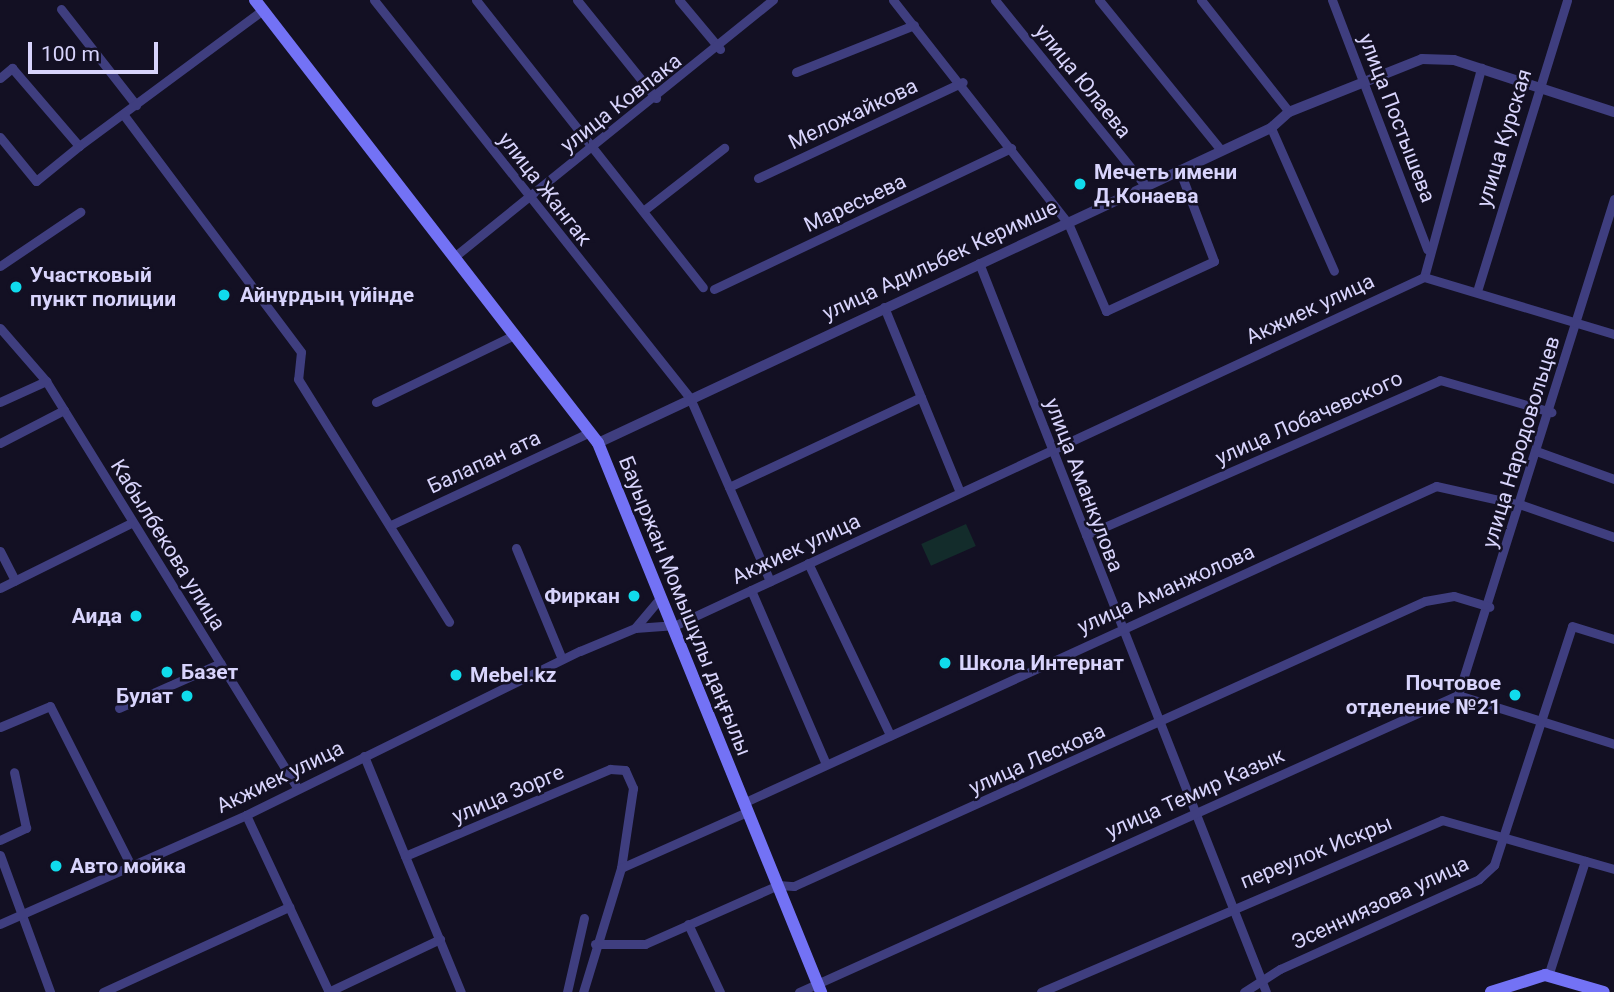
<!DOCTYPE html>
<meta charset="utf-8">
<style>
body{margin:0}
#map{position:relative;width:1614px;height:992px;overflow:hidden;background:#131023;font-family:Roboto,sans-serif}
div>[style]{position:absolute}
.green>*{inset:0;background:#132c2b;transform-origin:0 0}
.minor>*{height:9px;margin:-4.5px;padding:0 4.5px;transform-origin:4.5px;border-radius:4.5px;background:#3f3e7f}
.tertiary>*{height:10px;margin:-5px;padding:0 5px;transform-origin:5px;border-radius:5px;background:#3f3e7f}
.secondary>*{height:12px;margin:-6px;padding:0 6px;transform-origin:6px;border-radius:6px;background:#7372f5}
.dots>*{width:19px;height:19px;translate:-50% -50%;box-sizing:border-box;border:4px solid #131023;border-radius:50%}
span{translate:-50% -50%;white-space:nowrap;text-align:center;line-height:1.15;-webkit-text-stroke:5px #131023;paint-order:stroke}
.street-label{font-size:21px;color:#d8d4fc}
.poi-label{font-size:21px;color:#d8d4fc;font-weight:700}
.left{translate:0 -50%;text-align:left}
.right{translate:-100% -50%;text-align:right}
.scale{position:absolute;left:28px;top:42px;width:130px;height:32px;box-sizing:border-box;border:4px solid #d8d4fc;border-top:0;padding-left:9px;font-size:21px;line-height:24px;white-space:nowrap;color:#d8d4fc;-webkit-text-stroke:5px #131023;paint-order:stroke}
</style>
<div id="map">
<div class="green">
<div style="left:966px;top:524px;width:24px;height:49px;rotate:66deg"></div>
</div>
<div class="minor">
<div style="left:374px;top:0;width:508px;rotate:51.55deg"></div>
<div style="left:690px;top:398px;width:200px;rotate:66.4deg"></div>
<div style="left:476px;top:0;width:366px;rotate:51.7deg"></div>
<div style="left:577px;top:0;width:126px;rotate:51.1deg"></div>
<div style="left:679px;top:0;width:64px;rotate:50.1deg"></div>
<div style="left:893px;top:0;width:283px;rotate:51.9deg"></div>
<div style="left:1068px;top:223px;width:96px;rotate:66.6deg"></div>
<div style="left:1106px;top:311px;width:119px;rotate:-24.8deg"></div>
<div style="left:1214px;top:261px;width:98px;rotate:-110.8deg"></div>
<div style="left:995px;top:0;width:237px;rotate:51deg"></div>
<div style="left:1099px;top:0;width:192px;rotate:50.9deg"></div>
<div style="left:1201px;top:0;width:142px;rotate:51.8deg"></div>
<div style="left:1332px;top:0;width:267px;rotate:69.1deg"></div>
<div style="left:61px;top:9px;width:122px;rotate:52deg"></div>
<div style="left:796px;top:72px;width:127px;rotate:-21.7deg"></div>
<div style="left:0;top:78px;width:16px;rotate:-40deg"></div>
<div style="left:12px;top:68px;width:103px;rotate:49.3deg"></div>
<div style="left:79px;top:146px;width:229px;rotate:-36.5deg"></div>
<div style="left:123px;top:114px;width:297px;rotate:53.2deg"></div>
<div style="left:301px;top:352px;width:27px;rotate:96deg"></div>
<div style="left:298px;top:379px;width:286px;rotate:58.1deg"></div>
<div style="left:1271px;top:128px;width:156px;rotate:66.2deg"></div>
<div style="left:0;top:137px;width:57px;rotate:50.7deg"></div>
<div style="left:36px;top:181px;width:55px;rotate:-39.1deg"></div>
<div style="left:758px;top:178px;width:226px;rotate:-25.1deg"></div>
<div style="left:643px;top:211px;width:103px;rotate:-37.9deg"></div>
<div style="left:454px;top:257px;width:410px;rotate:-38.9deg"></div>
<div style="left:979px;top:263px;width:783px;rotate:68.51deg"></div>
<div style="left:0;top:266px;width:97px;rotate:-34deg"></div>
<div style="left:1424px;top:277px;width:217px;rotate:-74.7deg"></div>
<div style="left:1478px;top:288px;width:301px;rotate:-72.8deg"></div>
<div style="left:714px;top:289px;width:329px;rotate:-25.4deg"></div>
<div style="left:884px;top:307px;width:198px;rotate:67.7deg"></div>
<div style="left:0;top:328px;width:70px;rotate:49deg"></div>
<div style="left:46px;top:381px;width:477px;rotate:58.3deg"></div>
<div style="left:0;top:402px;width:51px;rotate:-24.5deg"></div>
<div style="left:376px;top:402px;width:153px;rotate:-25.9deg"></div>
<div style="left:0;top:443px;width:72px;rotate:-27.3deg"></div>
<div style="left:1539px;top:452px;width:80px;rotate:19.8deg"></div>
<div style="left:729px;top:487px;width:212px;rotate:-25.1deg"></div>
<div style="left:393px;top:524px;width:217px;rotate:-25deg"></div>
<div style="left:1086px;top:535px;width:386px;rotate:-23.6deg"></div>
<div style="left:1440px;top:380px;width:116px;rotate:16.1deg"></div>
<div style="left:516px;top:548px;width:120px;rotate:67.5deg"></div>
<div style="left:0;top:551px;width:33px;rotate:63deg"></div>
<div style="left:808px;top:563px;width:191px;rotate:64.5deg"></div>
<div style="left:0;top:588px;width:148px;rotate:-26.4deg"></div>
<div style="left:751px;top:590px;width:189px;rotate:66.7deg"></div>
<div style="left:635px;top:628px;width:40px;rotate:-50deg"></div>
<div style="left:1458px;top:695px;width:520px;rotate:-72.54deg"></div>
<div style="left:119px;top:708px;width:111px;rotate:-23.8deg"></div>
<div style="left:0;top:727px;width:54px;rotate:-22.8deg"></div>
<div style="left:50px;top:706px;width:177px;rotate:63.1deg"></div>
<div style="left:364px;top:756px;width:255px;rotate:67.7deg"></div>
<div style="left:743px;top:803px;width:762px;rotate:-24.58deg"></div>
<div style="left:1436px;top:486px;width:88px;rotate:12.5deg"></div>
<div style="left:1522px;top:505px;width:97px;rotate:19.2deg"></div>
<div style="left:246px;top:815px;width:195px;rotate:64.9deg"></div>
<div style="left:0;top:840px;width:29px;rotate:-25deg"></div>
<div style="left:26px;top:828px;width:57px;rotate:-102.1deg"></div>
<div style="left:0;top:855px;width:146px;rotate:69.9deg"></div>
<div style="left:405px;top:856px;width:223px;rotate:-23deg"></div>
<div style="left:610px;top:769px;width:15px;rotate:4deg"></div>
<div style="left:625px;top:770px;width:20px;rotate:66deg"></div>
<div style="left:633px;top:788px;width:81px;rotate:98.5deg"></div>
<div style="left:621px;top:868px;width:130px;rotate:107deg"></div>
<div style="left:621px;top:868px;width:138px;rotate:-24deg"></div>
<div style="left:0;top:924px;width:269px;rotate:-23.9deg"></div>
<div style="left:246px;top:815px;width:372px;rotate:-26.2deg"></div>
<div style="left:580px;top:651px;width:60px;rotate:-22.7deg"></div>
<div style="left:635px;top:628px;width:41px;rotate:-4.2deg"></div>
<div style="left:676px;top:625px;width:825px;rotate:-24.95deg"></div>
<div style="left:1424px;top:277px;width:198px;rotate:16.7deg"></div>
<div style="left:688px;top:924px;width:75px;rotate:64.8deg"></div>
<div style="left:595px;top:944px;width:50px"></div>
<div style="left:645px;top:944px;width:145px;rotate:-23.9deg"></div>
<div style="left:778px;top:885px;width:16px;rotate:4deg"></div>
<div style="left:794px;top:886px;width:692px;rotate:-24.31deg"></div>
<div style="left:1425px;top:601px;width:29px;rotate:-10deg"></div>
<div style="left:1454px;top:596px;width:37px;rotate:17deg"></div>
<div style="left:1548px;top:976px;width:121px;rotate:-72.2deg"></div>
<div style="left:103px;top:992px;width:205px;rotate:-24.6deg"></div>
<div style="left:328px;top:992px;width:124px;rotate:-25.3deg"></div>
<div style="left:567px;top:992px;width:76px;rotate:-77.1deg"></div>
<div style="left:799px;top:992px;width:723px;rotate:-24.26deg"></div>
<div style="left:1458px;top:695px;width:164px;rotate:17.4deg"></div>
<div style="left:1041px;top:992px;width:436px;rotate:-23.2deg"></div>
<div style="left:1442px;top:820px;width:179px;rotate:15.9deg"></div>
<div style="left:1244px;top:992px;width:43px;rotate:-32.6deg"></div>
<div style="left:1280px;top:969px;width:218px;rotate:-24.3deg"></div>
<div style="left:1479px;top:879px;width:21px;rotate:-43deg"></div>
<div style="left:1494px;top:865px;width:251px;rotate:-71.9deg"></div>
<div style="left:1572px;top:626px;width:44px;rotate:17.2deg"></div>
</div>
<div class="tertiary">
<div style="left:598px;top:443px;width:743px;rotate:-25.08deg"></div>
<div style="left:1271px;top:128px;width:24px;rotate:-42deg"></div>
<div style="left:1289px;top:112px;width:143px;rotate:-21.7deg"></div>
<div style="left:1422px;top:59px;width:32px;rotate:2deg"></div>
<div style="left:1454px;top:60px;width:168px;rotate:18deg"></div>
</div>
<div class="secondary">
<div style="left:255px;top:0;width:560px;rotate:52.25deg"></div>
<div style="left:598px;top:443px;width:593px;rotate:67.89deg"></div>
<div style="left:1491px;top:992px;width:57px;rotate:-17.5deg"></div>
<div style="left:1545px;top:975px;width:61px;rotate:16.1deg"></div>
</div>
<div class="dots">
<div style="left:1080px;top:184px;background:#10dbec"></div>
<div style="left:16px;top:287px;background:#10dbec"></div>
<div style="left:224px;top:295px;background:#10dbec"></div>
<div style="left:634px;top:596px;background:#10dbec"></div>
<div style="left:136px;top:616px;background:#10dbec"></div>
<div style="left:945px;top:663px;background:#10dbec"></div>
<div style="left:167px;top:672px;background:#10dbec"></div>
<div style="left:456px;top:675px;background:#10dbec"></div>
<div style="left:1515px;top:695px;background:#10dbec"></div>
<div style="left:187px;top:696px;background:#10dbec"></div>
<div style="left:56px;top:866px;background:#10dbec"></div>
</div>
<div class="street-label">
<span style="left:1083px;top:81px;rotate:51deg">улица Юлаева</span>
<span style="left:621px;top:103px;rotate:-38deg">улица Ковпака</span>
<span style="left:853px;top:114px;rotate:-25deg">Меложайкова</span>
<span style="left:1397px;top:118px;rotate:69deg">улица Постышева</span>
<span style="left:1504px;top:138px;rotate:-73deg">улица Курская</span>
<span style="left:545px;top:189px;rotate:52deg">улица Жангак</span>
<span style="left:855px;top:203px;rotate:-25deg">Маресьева</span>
<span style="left:940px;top:260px;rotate:-25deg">улица Адильбек Керимше</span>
<span style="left:1310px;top:309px;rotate:-25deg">Акжиек улица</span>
<span style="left:1309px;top:418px;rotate:-24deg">улица Лобачевского</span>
<span style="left:1521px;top:442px;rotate:-73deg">улица Народовольцев</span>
<span style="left:484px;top:462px;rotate:-25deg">Балапан ата</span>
<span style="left:1084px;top:485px;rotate:69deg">улица Аманкулова</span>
<span style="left:168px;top:545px;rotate:58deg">Кабылбекова улица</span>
<span style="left:796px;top:549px;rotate:-25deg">Акжиек улица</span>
<span style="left:1166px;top:589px;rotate:-24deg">улица Аманжолова</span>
<span style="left:685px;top:606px;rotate:68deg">Бауыржан Момышұлы даңғылы</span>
<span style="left:1037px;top:759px;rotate:-24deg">улица Лескова</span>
<span style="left:280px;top:777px;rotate:-26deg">Акжиек улица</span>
<span style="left:1195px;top:793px;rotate:-24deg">улица Темир Казык</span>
<span style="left:508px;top:794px;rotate:-23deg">улица Зорге</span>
<span style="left:1316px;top:852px;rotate:-22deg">переулок Искры</span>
<span style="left:1380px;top:903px;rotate:-25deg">Эсенниязова улица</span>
</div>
<div class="poi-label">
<span class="left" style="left:1094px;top:184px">Мечеть имени<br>Д.Конаева</span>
<span class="left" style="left:30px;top:287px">Участковый<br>пункт полиции</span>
<span class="left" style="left:240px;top:295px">Айнұрдың үйінде</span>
<span class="right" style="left:620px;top:596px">Фиркан</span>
<span class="right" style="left:122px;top:616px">Аида</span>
<span class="left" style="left:959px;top:663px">Школа Интернат</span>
<span class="left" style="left:181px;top:672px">Базет</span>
<span class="left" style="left:470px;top:675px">Mebel.kz</span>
<span class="right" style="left:1501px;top:695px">Почтовое<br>отделение №21</span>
<span class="right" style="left:173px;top:696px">Булат</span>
<span class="left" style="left:70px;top:866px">Авто мойка</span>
</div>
<div class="scale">100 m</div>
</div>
